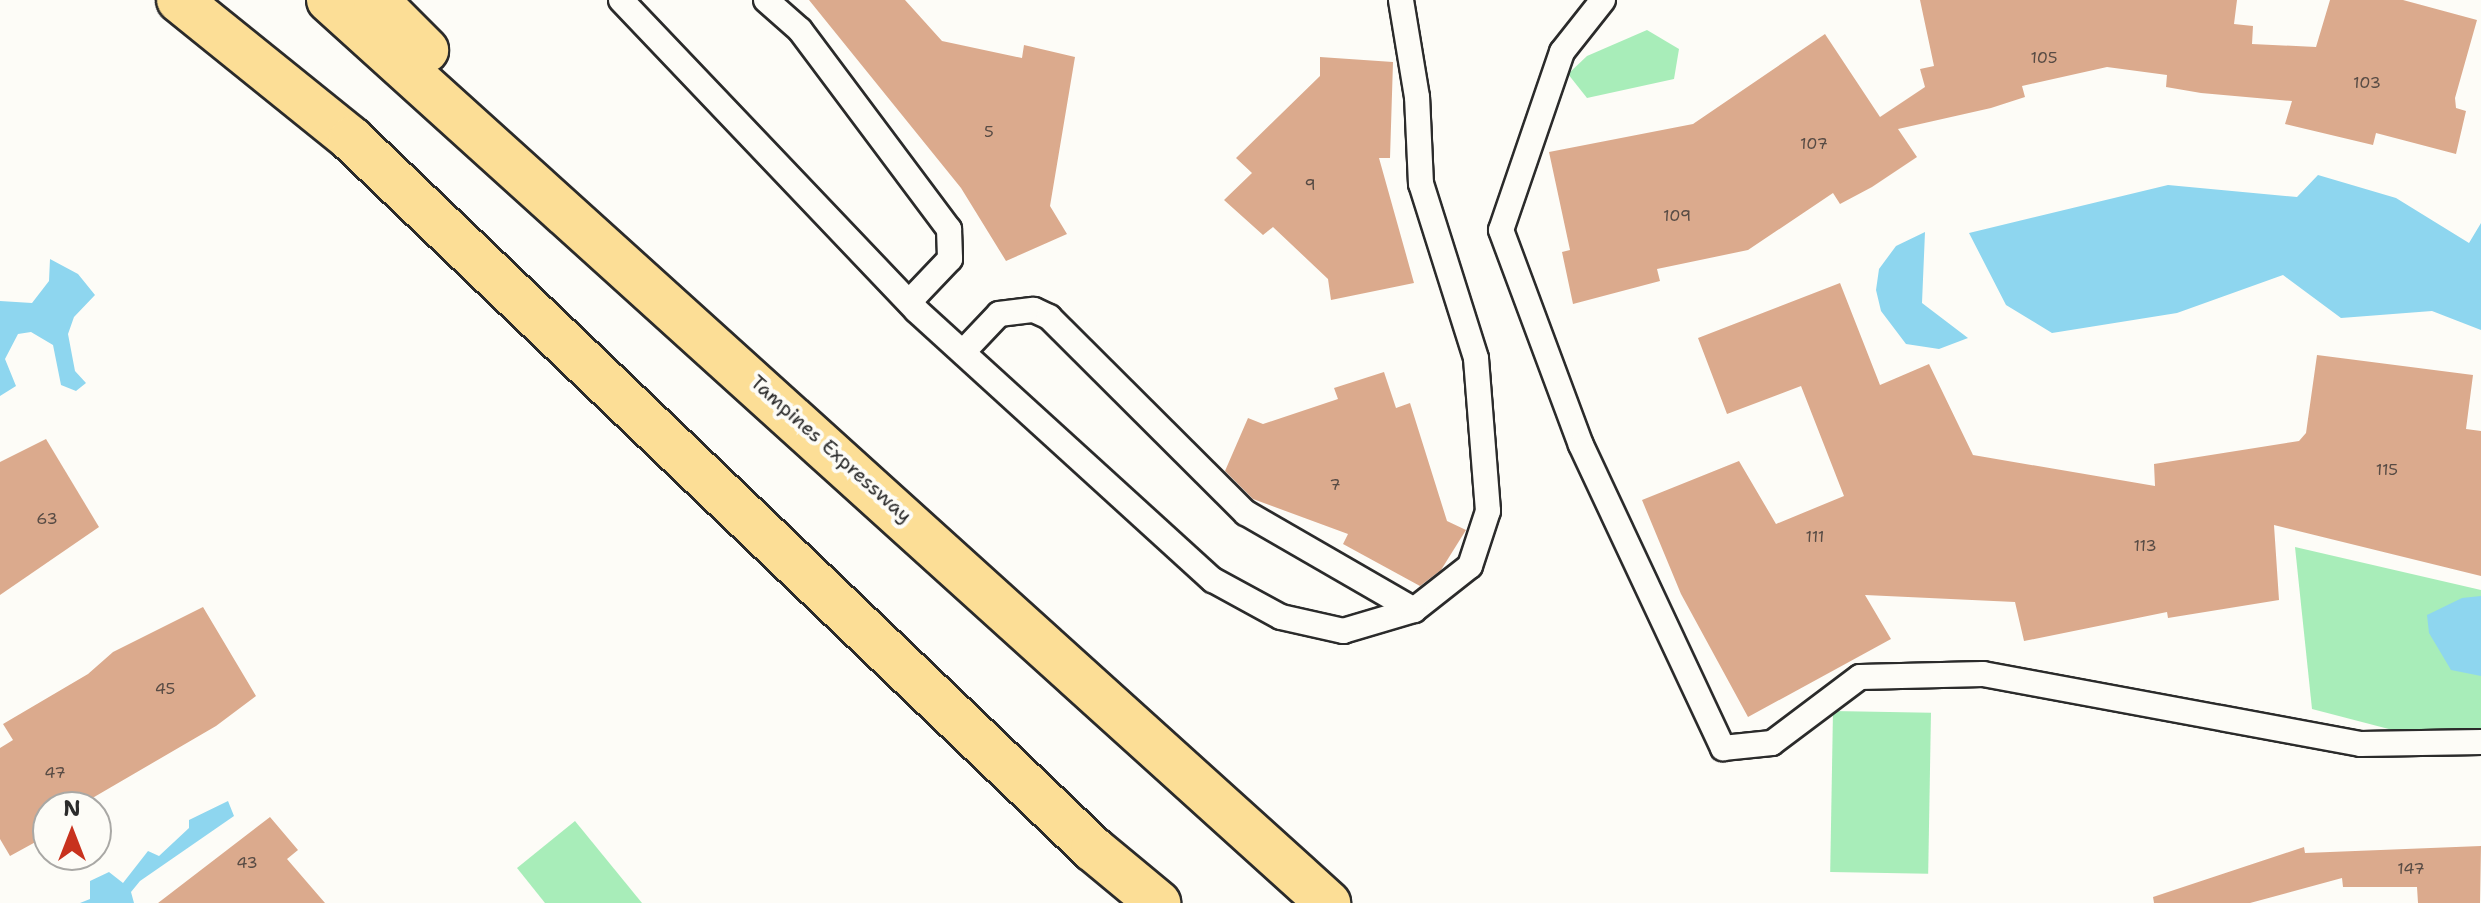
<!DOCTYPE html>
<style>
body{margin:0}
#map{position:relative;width:2481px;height:903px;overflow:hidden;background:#fdfcf7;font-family:"Shantell Sans",sans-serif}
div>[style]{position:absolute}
.green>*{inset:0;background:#a8edb9;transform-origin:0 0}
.water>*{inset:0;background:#8ed6ef}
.building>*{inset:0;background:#dbaa8d}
.roads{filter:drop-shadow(2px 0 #2b2b2b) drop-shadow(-2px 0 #2b2b2b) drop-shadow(0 2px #2b2b2b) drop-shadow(0 -2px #2b2b2b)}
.lane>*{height:24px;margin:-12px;padding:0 12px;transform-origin:12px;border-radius:12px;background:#fdfcf7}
.highway>*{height:44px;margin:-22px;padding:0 22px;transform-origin:22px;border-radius:22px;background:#fcde96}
span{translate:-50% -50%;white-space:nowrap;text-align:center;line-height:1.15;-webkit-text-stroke:8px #fdfcf7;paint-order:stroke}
.number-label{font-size:16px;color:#574b44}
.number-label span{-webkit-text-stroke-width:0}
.street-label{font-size:20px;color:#2b2b2b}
.north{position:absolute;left:32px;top:791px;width:80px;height:80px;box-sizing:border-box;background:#fdfcf7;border:2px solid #a9a8a5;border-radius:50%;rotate:0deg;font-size:22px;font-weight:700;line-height:32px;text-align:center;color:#2b2b2b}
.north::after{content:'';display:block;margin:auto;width:28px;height:36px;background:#c8321e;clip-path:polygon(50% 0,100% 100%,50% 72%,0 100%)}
</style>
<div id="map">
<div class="green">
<div style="clip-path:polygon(1647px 30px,1679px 49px,1674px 79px,1587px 98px,1568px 74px,1587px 56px)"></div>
<div style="clip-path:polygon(2295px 547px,2481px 590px,2481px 728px,2408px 734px,2312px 709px)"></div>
<div style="left:1833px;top:711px;width:98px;height:161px;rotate:1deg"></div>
<div style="clip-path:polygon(575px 821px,642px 903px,545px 903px,517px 868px)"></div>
</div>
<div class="water">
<div style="clip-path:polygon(2318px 175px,2396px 198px,2469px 243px,2481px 223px,2481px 330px,2432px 311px,2341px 318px,2283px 275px,2177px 313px,2052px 333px,2006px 305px,1969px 233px,2168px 185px,2297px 197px)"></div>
<div style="clip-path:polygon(1925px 232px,1922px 303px,1968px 338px,1939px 349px,1906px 344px,1881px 311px,1876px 290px,1879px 269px,1896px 246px)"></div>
<div style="clip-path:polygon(50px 259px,78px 274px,95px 295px,74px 317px,68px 334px,75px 371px,86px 383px,76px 391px,61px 385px,53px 345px,31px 332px,18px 334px,5px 359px,16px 386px,0 396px,0 301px,32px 303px,49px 281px)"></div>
<div style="clip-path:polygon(2481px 596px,2481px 676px,2451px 670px,2429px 633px,2427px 615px,2462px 598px)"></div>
<div style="clip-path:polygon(228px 801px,234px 816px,140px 881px,131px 892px,134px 903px,80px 903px,90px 899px,90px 881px,109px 872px,123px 883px,148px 851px,159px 856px,189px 828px,189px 820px)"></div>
</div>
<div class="building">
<div style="clip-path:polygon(809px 0,905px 0,942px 41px,1022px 58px,1024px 45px,1075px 57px,1050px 206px,1067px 234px,1006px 261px,961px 188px)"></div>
<div style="clip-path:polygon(1920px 0,2237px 0,2234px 24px,2253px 26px,2252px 44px,2316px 47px,2330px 0,2403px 0,2477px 20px,2455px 98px,2456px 108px,2466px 111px,2456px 154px,2376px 133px,2373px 145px,2285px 124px,2292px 101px,2201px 93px,2166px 87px,2167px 75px,2107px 67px,2022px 86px,2025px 97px,1991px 108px,1898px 129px,1917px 157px,1872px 187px,1840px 204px,1833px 193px,1748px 250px,1657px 269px,1660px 281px,1573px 304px,1562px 252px,1570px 250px,1549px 152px,1693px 124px,1825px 34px,1880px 117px,1925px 87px,1920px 69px,1934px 66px)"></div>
<div style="clip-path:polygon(1320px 57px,1393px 62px,1390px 158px,1379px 158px,1414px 283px,1331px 300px,1328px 279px,1273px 227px,1263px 235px,1224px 200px,1252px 173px,1236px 158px,1320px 76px)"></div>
<div style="clip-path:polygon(1840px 283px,1880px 385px,1929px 364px,1973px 455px,2155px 486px,2154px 464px,2299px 441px,2306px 433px,2317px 355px,2473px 375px,2466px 429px,2481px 431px,2481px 576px,2274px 525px,2279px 600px,2168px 618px,2167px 612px,2024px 641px,2015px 602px,1865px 595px,1891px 639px,1748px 717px,1681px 594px,1642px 500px,1739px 461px,1776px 524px,1844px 496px,1801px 386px,1727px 414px,1698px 338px)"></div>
<div style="clip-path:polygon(1384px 372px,1396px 408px,1410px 403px,1447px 521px,1466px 530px,1441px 570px,1420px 586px,1343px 544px,1348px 534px,1253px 499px,1225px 471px,1248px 418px,1263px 424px,1338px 399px,1334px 388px)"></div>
<div style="clip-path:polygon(46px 439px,99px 527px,0 595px,0 462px)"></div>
<div style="clip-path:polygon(203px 607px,256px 696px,216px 726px,77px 807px,48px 807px,41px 839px,10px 856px,0 839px,0 748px,13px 740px,3px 724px,88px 674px,113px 652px)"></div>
<div style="clip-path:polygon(270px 817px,298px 850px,287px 859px,325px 903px,158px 903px)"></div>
<div style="clip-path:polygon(2481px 846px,2480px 903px,2418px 903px,2417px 887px,2343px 887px,2342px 878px,2250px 903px,2154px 903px,2153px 897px,2304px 847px,2305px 853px)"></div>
</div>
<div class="roads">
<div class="lane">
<div style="left:621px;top:0;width:429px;rotate:46.4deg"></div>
<div style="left:917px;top:311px;width:400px;rotate:42.3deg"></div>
<div style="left:1213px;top:580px;width:77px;rotate:28.6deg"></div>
<div style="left:1281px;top:617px;width:64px;rotate:12.7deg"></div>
<div style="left:1343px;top:631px;width:74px;rotate:-16.5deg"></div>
<div style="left:1414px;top:610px;width:71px;rotate:-38.2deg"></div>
<div style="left:1470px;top:566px;width:58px;rotate:-71.9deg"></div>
<div style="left:1488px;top:511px;width:153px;rotate:-94.5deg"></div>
<div style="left:1476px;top:358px;width:182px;rotate:-107.5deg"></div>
<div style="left:1421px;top:184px;width:87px;rotate:-92.6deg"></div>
<div style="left:1417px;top:97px;width:98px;rotate:-99.4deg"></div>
<div style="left:766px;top:0;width:45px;rotate:41.4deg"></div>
<div style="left:800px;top:30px;width:249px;rotate:53.2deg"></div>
<div style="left:949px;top:229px;width:30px;rotate:88deg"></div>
<div style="left:950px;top:259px;width:59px;rotate:133.6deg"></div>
<div style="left:1603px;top:0;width:66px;rotate:128.3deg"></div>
<div style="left:1562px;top:52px;width:188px;rotate:108.9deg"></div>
<div style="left:1501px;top:230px;width:229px;rotate:69.6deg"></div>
<div style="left:1581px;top:445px;width:335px;rotate:64.9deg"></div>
<div style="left:1723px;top:748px;width:49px;rotate:-5.8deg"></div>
<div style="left:1772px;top:743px;width:110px;rotate:-36.9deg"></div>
<div style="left:1860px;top:677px;width:123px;rotate:-1.4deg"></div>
<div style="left:1983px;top:674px;width:384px;rotate:10.5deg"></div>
<div style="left:2361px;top:744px;width:120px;rotate:-1deg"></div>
<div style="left:963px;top:352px;width:52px;rotate:-46.5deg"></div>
<div style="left:999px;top:314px;width:35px;rotate:-7deg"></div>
<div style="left:1034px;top:310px;width:17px;rotate:25deg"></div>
<div style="left:1049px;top:317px;width:278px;rotate:44.9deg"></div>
<div style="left:1246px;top:513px;width:194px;rotate:30deg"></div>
</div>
<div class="highway">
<div style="left:179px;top:0;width:221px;rotate:38.9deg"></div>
<div style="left:351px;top:139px;width:1027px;rotate:43.74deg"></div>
<div style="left:1093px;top:849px;width:85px;rotate:39.7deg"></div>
<div style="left:329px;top:0;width:1347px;rotate:42.11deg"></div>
<div style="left:376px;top:0;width:71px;rotate:45deg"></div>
</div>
</div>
<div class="number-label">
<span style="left:2044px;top:58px">105</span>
<span style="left:2367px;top:83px">103</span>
<span style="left:989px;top:132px">5</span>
<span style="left:1814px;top:144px">107</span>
<span style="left:1310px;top:185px">9</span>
<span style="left:1677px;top:216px">109</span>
<span style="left:2387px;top:470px">115</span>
<span style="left:1335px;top:485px">7</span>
<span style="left:47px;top:519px">63</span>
<span style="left:1815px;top:537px">111</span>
<span style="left:2145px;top:546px">113</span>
<span style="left:165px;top:689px">45</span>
<span style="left:55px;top:773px">47</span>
<span style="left:247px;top:863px">43</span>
<span style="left:2411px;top:869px">147</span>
</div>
<div class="street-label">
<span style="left:831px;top:449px;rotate:42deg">Tampines Expressway</span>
</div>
<div class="north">N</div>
</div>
